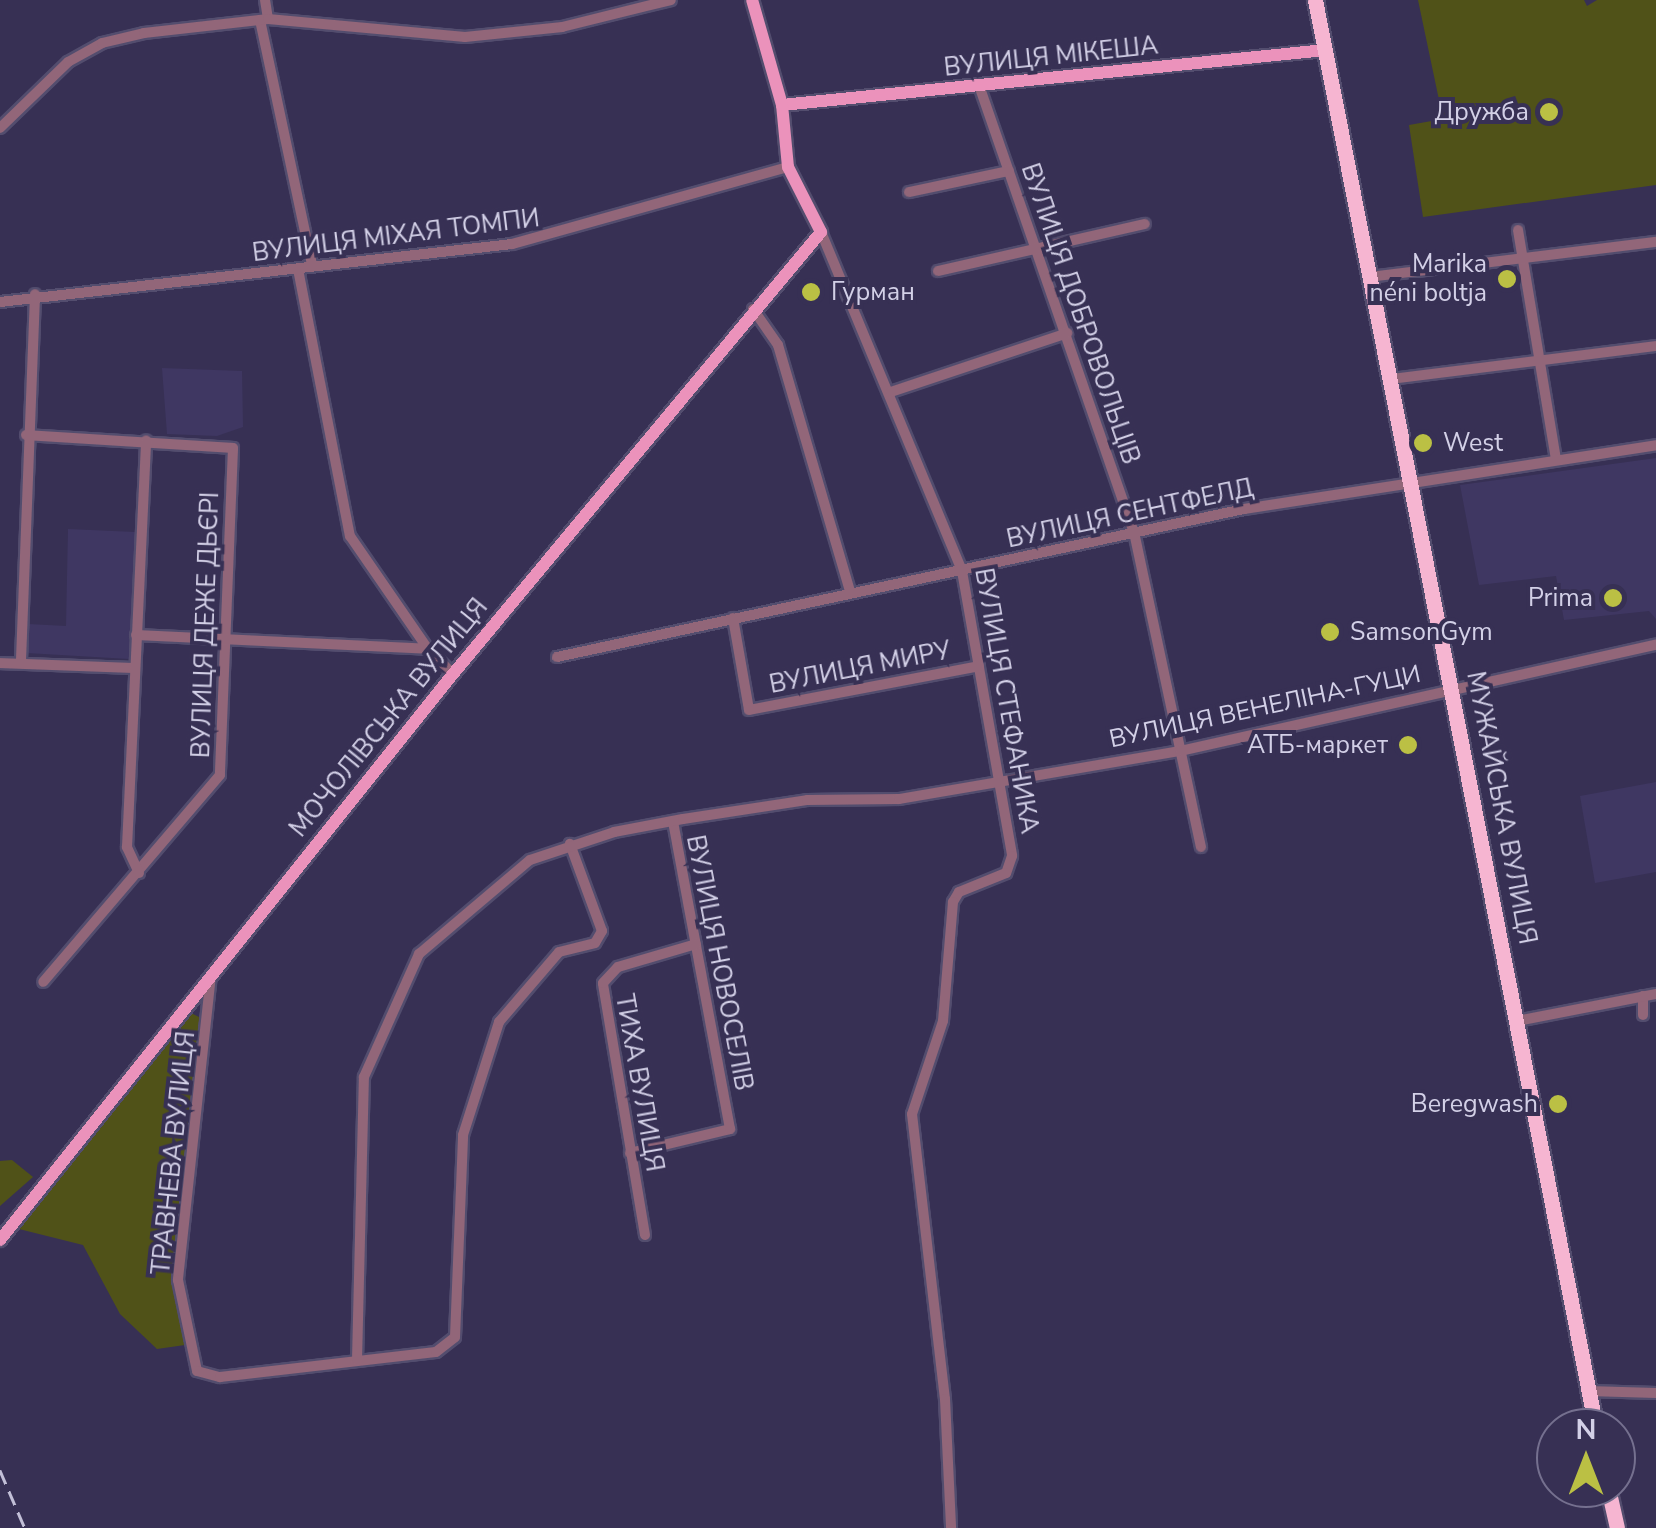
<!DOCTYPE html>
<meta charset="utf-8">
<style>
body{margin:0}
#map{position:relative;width:1656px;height:1528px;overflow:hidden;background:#373054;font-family:"Nunito Sans",sans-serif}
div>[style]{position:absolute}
.built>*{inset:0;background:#3f3762}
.green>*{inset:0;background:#505218}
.roads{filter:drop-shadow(2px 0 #534d6e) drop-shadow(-2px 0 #534d6e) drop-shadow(0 2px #534d6e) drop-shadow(0 -2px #534d6e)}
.minor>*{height:10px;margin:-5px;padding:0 5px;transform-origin:5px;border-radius:5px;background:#926679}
.major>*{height:12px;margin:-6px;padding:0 6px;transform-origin:6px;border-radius:6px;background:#eb92bb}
.highway>*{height:15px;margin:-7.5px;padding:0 7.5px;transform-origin:7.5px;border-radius:7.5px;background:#f6b5d1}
.rail>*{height:2.5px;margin-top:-1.25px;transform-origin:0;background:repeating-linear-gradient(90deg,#c2bfd7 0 15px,transparent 0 23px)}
.dots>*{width:28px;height:28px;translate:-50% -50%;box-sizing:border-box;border:5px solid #373054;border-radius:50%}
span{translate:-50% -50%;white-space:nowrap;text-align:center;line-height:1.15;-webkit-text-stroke:8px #373054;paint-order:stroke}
.street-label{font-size:25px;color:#d3d0e7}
.poi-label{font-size:25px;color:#d3d0e7}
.right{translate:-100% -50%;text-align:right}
.left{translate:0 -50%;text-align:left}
.north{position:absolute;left:1536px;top:1408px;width:100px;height:100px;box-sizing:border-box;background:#373054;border:2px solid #75708f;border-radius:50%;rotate:0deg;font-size:28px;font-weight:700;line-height:40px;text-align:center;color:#d3d0e7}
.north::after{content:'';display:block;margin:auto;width:35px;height:45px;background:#bbc044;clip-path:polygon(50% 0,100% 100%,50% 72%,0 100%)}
</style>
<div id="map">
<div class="built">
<div style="clip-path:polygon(162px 368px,242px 371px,243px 427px,217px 436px,167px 434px)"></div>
<div style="clip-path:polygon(1656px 458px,1656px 619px,1649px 611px,1564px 620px,1556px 576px,1479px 585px,1460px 485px)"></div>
<div style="clip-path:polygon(68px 529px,135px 532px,129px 659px,27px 653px,28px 624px,66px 626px)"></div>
<div style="clip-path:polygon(1656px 782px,1656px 872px,1595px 883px,1580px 796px)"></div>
</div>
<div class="green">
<div style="clip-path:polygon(1418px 0,1584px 0,1587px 6px,1597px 0,1656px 0,1656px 185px,1423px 217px,1409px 125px,1443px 119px)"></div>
<div style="clip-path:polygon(189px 1012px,201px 1018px,173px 1282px,185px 1345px,157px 1349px,120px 1314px,83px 1245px,15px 1228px)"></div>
<div style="clip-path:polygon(12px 1160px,33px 1177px,0 1206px,0 1161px)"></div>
</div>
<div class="roads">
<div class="minor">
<div style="left:265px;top:0;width:19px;rotate:81deg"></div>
<div style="left:260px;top:20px;width:250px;rotate:78deg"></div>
<div style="left:980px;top:88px;width:470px;rotate:70.9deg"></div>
<div style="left:1134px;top:532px;width:322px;rotate:78deg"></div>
<div style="left:0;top:128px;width:95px;rotate:-44.1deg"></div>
<div style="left:68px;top:62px;width:39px;rotate:-29deg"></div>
<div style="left:102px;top:43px;width:43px;rotate:-13.4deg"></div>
<div style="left:144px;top:33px;width:125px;rotate:-6.4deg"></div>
<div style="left:268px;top:19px;width:198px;rotate:5.2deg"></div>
<div style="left:465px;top:37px;width:98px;rotate:-5.9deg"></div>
<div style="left:562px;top:27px;width:112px;rotate:-13.9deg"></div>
<div style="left:909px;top:192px;width:102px;rotate:-11.9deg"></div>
<div style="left:1518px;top:230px;width:233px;rotate:80.6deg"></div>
<div style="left:821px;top:232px;width:367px;rotate:67.4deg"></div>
<div style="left:962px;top:571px;width:289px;rotate:80deg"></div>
<div style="left:1012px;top:856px;width:18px;rotate:109deg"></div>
<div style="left:1006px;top:873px;width:51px;rotate:158deg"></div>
<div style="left:959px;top:892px;width:12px;rotate:121deg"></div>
<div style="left:953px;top:902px;width:119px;rotate:94.8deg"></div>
<div style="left:943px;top:1021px;width:98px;rotate:108.4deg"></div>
<div style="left:912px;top:1114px;width:287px;rotate:83.4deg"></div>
<div style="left:945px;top:1399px;width:129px;rotate:87.3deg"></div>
<div style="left:298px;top:269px;width:272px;rotate:79deg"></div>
<div style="left:350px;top:536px;width:137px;rotate:55.4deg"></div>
<div style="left:428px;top:649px;width:35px;rotate:45deg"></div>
<div style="left:938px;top:271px;width:212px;rotate:-12.8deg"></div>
<div style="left:1369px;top:277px;width:289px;rotate:-7deg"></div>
<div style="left:0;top:302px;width:515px;rotate:-6.46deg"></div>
<div style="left:512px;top:244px;width:287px;rotate:-15.6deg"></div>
<div style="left:753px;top:309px;width:44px;rotate:55.2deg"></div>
<div style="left:778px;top:345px;width:257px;rotate:73.7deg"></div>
<div style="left:1391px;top:379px;width:267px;rotate:-7.1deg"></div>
<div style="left:891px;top:392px;width:186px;rotate:-18.5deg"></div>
<div style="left:26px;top:435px;width:207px;rotate:3.6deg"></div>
<div style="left:233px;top:448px;width:327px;rotate:92.3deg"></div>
<div style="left:220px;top:775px;width:272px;rotate:130.5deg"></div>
<div style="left:733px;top:618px;width:93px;rotate:80.1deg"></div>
<div style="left:749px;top:710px;width:234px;rotate:-10.8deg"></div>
<div style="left:136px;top:635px;width:292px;rotate:2.7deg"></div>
<div style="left:557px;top:657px;width:703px;rotate:-12.16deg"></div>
<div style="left:1244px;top:509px;width:417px;rotate:-8.8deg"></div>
<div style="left:21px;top:660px;width:366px;rotate:-87.8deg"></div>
<div style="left:0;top:663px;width:135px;rotate:2.1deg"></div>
<div style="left:139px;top:873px;width:29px;rotate:-115deg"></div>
<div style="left:127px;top:847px;width:407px;rotate:-87.3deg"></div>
<div style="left:211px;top:975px;width:307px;rotate:96.2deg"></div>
<div style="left:178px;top:1280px;width:93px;rotate:78.2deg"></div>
<div style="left:197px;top:1371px;width:24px;rotate:15deg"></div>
<div style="left:220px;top:1377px;width:217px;rotate:-6.6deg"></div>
<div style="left:436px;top:1352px;width:24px;rotate:-38deg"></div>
<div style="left:455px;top:1337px;width:202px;rotate:-87.7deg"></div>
<div style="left:463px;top:1135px;width:119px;rotate:-72.3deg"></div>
<div style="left:499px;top:1022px;width:92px;rotate:-49.4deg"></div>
<div style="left:559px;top:952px;width:37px;rotate:-14deg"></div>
<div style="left:595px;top:943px;width:14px;rotate:-60deg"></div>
<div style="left:602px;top:931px;width:93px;rotate:-110.2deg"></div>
<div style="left:1643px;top:996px;width:19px;rotate:90deg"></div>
<div style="left:1517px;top:1021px;width:142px;rotate:-11deg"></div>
<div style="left:630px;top:1153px;width:103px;rotate:-13.5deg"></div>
<div style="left:730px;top:1129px;width:313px;rotate:-100.5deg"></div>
<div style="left:645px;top:1235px;width:255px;rotate:-99.5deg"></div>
<div style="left:603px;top:983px;width:22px;rotate:-47deg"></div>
<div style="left:618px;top:967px;width:81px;rotate:-16.4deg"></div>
<div style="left:357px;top:1360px;width:283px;rotate:-88.6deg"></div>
<div style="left:364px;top:1077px;width:135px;rotate:-65.9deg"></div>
<div style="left:419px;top:954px;width:145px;rotate:-40.3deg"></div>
<div style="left:530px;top:860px;width:89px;rotate:-18.4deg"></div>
<div style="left:614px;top:832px;width:70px;rotate:-10.7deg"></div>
<div style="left:683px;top:819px;width:125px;rotate:-8.7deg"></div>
<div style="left:807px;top:800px;width:92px;rotate:-0.6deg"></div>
<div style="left:899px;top:799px;width:285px;rotate:-9.7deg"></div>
<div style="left:1180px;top:751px;width:488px;rotate:-12.6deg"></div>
<div style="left:1588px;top:1391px;width:68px;rotate:1.7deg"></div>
</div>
<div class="major">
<div style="left:782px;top:105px;width:546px;rotate:-5.78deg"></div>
<div style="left:0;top:1240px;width:725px;rotate:-51.33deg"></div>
<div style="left:453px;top:674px;width:575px;rotate:-50.22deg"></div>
<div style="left:821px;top:232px;width:73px;rotate:-116.9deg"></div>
<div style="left:788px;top:167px;width:62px;rotate:-95.5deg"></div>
<div style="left:782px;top:105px;width:109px;rotate:-105.9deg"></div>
</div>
<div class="highway">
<div style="left:1315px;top:0;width:1455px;rotate:78.87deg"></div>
<div style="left:1608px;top:1488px;width:41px;rotate:77.3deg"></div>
</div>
</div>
<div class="rail">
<div style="left:0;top:1470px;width:63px;rotate:66.7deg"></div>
</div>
<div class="dots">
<div style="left:1549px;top:112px;background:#bbc044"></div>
<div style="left:1507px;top:279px;background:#bbc044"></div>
<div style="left:811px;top:292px;background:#bbc044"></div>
<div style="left:1423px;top:443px;background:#bbc044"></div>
<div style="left:1613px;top:598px;background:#bbc044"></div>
<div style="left:1330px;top:632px;background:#bbc044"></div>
<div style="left:1408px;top:745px;background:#bbc044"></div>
<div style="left:1558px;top:1104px;background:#bbc044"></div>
</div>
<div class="street-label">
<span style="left:1051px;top:57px;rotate:-6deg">ВУЛИЦЯ МІКЕША</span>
<span style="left:396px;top:236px;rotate:-7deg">ВУЛИЦЯ МІХАЯ ТОМПИ</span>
<span style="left:1080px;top:314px;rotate:71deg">ВУЛИЦЯ ДОБРОВОЛЬЦІВ</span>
<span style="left:1130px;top:514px;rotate:-12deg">ВУЛИЦЯ СЕНТФЕЛД</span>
<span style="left:206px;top:625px;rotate:-88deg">ВУЛИЦЯ ДЕЖЕ ДЬЄРІ</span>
<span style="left:860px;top:668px;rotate:-11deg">ВУЛИЦЯ МИРУ</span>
<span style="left:1006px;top:701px;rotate:80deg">ВУЛИЦЯ СТЕФАНИКА</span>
<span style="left:1265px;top:707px;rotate:-12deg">ВУЛИЦЯ ВЕНЕЛІНА-ГУЦИ</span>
<span style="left:389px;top:718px;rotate:-51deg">МОЧОЛІВСЬКА ВУЛИЦЯ</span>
<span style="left:1501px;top:808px;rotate:79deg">МУЖАЙСЬКА ВУЛИЦЯ</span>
<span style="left:719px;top:963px;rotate:79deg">ВУЛИЦЯ НОВОСЕЛІВ</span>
<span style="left:639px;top:1083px;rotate:80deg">ТИХА ВУЛИЦЯ</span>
<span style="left:174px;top:1153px;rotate:-84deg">ТРАВНЕВА ВУЛИЦЯ</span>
</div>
<div class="poi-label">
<span class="right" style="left:1529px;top:112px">Дружба</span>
<span class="right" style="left:1487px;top:279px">Marika<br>néni boltja</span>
<span class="left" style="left:831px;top:292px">Гурман</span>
<span class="left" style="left:1443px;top:443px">West</span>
<span class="right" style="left:1593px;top:598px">Prima</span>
<span class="left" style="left:1350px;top:632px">SamsonGym</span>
<span class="right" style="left:1388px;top:745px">АТБ-маркет</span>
<span class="right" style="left:1538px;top:1104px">Beregwash</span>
</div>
<div class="north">N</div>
</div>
